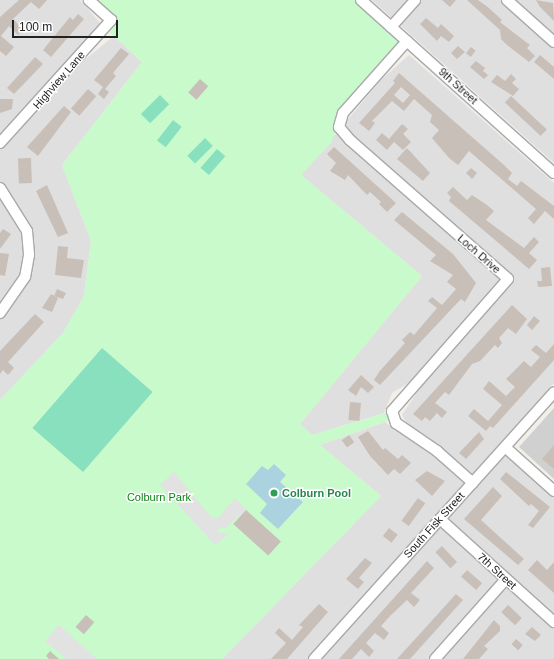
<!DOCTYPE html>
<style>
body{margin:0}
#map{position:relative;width:554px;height:659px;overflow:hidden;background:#f2efe9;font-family:Helvetica,sans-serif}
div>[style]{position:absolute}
.residential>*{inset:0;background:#e0dfdf}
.religious>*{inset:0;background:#d0d0d0}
.park>*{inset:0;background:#c8facc}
.pitch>*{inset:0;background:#88e0be;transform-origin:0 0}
.parking>*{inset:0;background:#e2e2e2}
.water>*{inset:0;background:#aad3df}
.building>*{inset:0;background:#c7bfb8;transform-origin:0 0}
.roads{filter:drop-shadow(1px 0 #a9a9a9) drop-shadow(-1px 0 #a9a9a9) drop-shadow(0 1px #a9a9a9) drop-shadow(0 -1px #a9a9a9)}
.minor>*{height:10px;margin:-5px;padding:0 5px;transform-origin:5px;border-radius:5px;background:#fff}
.dots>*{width:11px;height:11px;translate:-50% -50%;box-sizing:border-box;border:2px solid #fff;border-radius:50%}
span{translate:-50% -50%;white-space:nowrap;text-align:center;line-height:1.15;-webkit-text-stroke:3px #fff;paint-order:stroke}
.street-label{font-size:11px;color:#222}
.leisure-label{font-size:11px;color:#27864d;font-weight:700}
.left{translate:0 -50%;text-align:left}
.park-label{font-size:11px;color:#0c8416}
.scale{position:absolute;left:12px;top:20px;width:106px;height:18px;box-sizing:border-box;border:2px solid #222;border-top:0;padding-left:5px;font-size:12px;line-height:14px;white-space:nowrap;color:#222;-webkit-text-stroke:3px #fff;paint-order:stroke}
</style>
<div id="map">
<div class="residential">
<div style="clip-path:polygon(0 0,80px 0,101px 24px,78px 51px,87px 58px,114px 36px,142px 62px,62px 165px,91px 241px,84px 296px,63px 333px,0 400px)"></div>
<div style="clip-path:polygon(372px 0,554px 0,554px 163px)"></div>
<div style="clip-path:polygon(409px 55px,554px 183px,554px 383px,497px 447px,554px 498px,554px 659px,222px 659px,381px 496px,320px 445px,385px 422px,403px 435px,410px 428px,402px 415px,422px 385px,415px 379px,392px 393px,384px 413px,312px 435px,300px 424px,422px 276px,301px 175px,381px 80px)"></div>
</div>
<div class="religious">
<div style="clip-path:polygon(554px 408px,554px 479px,519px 447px)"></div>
</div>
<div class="park">
<div style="clip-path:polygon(89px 0,361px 0,407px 41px,343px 113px,331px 143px,301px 175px,422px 276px,300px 424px,312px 435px,392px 411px,395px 418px,320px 445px,381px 496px,222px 659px,0 659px,0 400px,63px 333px,84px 296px,91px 241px,62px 165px,142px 62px,105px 28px,111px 21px)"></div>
</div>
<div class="pitch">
<div style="left:160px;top:95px;width:13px;height:27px;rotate:45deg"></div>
<div style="left:173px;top:120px;width:11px;height:26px;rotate:38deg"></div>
<div style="left:205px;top:138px;width:11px;height:25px;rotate:45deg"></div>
<div style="left:217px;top:149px;width:11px;height:25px;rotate:41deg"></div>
<div style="left:102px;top:348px;width:67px;height:106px;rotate:41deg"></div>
</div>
<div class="parking">
<div style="clip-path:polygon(174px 472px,212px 518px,219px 517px,235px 498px,246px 510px,225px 528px,220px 528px,217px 532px,229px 534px,215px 545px,160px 485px)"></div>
<div style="clip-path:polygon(59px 625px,97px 659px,66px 659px,53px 647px,45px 641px)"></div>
</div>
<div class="water">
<div style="clip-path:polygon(274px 464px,286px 475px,280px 482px,303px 502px,278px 529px,260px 513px,267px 504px,246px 484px,262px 466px,268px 470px)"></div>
</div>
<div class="building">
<div style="clip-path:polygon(19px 0,47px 0,39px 9px,31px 2px,13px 19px,24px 30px,18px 35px,9px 26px,1px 36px,14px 47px,6px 56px,0 51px,0 17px)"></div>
<div style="clip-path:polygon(442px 0,456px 0,450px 7px)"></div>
<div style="clip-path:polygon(467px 0,478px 0,489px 8px,502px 20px,500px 22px,530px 45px,527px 48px,535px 56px,529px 62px,507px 45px,501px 39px,500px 30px)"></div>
<div style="clip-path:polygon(536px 0,553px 3px,554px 21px,540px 7px)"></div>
<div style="clip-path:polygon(78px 14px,84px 19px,51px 57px,43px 50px,70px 17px,73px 20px)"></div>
<div style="clip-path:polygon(426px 18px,438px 28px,441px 24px,454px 36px,449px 42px,441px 36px,437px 41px,420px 24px)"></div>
<div style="clip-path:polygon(458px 46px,465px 52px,457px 59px,451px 53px)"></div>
<div style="left:471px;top:47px;width:6px;height:8px;rotate:39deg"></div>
<div style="clip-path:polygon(121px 48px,129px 54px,113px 73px,116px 76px,105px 89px,109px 92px,104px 99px,98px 94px,103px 87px,94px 80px)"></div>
<div style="clip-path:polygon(540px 55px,554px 67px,554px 79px,534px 62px)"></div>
<div style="clip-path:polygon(35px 57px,43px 64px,14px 94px,7px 88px)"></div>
<div style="clip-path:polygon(476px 61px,485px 68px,483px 71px,488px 75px,484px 79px,470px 67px)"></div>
<div style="clip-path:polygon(evenodd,399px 73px,504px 165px,512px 173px,508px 179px,517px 186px,521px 181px,554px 206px,554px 219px,545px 211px,534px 224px,528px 218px,536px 209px,469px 151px,458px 165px,449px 158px,432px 138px,439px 130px,430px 122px,432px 115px,414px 99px,404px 111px,392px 101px,372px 121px,375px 123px,369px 131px,359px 123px,395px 83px,393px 81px,399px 73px,401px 87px,410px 95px,403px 103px,394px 95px,401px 87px)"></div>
<div style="clip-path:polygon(511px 74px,516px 79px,512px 83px,519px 89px,513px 96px,491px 82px,497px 75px,505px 81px)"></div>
<div style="left:200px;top:79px;width:11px;height:18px;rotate:41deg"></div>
<div style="left:88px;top:89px;width:11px;height:26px;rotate:41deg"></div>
<div style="left:511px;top:96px;width:49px;height:9px;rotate:43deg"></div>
<div style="clip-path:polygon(0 99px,13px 99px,12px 109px,0 113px)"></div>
<div style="clip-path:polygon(64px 106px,71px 112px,38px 156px,27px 147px)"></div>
<div style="clip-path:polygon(402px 124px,408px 129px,403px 134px,411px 142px,403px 150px,394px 142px,387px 150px,376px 140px,382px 133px,389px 139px)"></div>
<div style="clip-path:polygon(334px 147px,396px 203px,387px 212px,379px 204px,381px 202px,370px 192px,367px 195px,348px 175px,345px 180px,330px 171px,336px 163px,327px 154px)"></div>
<div style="clip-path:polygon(407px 148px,430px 173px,423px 181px,397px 159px)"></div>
<div style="left:31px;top:158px;width:25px;height:13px;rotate:88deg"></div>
<div style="clip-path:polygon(471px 168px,477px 173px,472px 179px,466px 173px)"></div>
<div style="clip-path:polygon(47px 185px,68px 233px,58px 237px,36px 191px)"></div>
<div style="clip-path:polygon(453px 187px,467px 200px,472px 195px,487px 205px,494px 211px,486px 220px,524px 248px,534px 237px,539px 242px,529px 253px,537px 260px,529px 269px,449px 201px,451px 197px,447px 193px)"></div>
<div style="clip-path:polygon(402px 212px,453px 254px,476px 283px,465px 302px,461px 299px,380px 385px,374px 380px,379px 372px,405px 343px,402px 340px,410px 332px,414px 335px,437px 308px,428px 301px,432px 297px,442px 305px,456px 289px,447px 282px,453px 275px,430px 261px,436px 255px,394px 220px)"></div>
<div style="clip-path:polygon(3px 229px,11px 234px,0 249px,0 233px)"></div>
<div style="clip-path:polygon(58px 246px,68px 247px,67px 258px,84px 260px,81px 278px,55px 275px)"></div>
<div style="clip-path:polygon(0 253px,9px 254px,5px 276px,0 275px)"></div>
<div style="clip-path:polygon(550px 267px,552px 286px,538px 287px,537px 281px,542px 281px,541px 268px)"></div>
<div style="clip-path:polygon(57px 289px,66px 293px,63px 299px,54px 296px)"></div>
<div style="clip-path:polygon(51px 294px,58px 298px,52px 312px,42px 308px)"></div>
<div style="clip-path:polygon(512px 305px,527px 319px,516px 334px,508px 328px,499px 338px,502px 343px,498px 348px,495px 345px,480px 361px,472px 364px,449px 395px,445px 392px,435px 403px,447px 412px,442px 418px,437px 413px,430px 421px,425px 417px,422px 421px,413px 414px)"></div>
<div style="clip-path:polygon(35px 314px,44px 322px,8px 362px,14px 368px,8px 375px,3px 370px,0 374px,0 351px)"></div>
<div style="clip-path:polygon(534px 316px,540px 321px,532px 330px,527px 325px)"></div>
<div style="clip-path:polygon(554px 344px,554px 360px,493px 428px,490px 426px,486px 431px,468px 416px,474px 409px,488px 421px,502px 405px,483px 389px,489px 381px,506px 396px,515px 387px,506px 379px,524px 361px,531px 367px,540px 357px,531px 350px,536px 345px,546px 353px)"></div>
<div style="clip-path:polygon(361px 375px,374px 387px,368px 393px,361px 387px,356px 396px,348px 390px)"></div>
<div style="left:350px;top:402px;width:11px;height:18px;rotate:5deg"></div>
<div style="clip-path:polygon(368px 431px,383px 450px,385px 448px,398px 459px,402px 455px,411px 463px,400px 474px,394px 469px,388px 475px,370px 456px,358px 437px)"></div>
<div style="clip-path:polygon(479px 432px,484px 439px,466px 459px,459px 453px)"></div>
<div style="left:349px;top:435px;width:9px;height:9px;rotate:54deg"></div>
<div style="clip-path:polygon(554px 445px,554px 469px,542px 459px)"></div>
<div style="clip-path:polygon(427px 471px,445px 481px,432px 496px,415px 480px)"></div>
<div style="clip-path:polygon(506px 472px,550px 507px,533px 528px,528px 525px,539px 511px,531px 504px,529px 506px,500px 479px)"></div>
<div style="clip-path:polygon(493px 487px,502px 496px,481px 520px,524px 559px,518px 565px,464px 519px)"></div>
<div style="left:418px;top:498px;width:9px;height:28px;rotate:36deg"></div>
<div style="left:246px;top:510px;width:47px;height:19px;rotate:42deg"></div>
<div style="left:389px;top:528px;width:11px;height:10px;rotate:38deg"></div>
<div style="left:442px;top:546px;width:22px;height:9px;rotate:47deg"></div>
<div style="clip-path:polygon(365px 558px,372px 563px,359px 578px,364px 582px,358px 589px,346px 579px)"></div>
<div style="clip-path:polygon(537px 560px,547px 570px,554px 562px,554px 593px,528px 570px)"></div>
<div style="clip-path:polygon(427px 561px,434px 568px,411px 593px,420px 600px,414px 607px,407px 600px,391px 615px,381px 626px,389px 633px,384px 640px,375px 633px,366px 643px,374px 651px,369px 657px,361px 649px,352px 659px,339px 659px)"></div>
<div style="left:467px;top:570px;width:20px;height:9px;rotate:41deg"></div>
<div style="clip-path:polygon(456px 594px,463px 600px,410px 659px,397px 659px)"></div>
<div style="clip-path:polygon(319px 604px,328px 612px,287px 659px,271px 659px,286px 643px,275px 633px,279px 628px,292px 640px,303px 627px,299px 625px)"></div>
<div style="left:508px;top:605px;width:19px;height:10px;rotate:43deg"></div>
<div style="left:86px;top:615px;width:11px;height:16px;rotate:41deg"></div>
<div style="clip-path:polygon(494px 620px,500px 626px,500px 631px,484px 646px,488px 649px,479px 659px,463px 659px)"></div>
<div style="clip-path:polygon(532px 627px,541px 635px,535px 641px,525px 634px)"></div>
<div style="left:516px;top:639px;width:9px;height:7px;rotate:41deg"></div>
<div style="clip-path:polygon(50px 651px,59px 659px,49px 659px,46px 656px)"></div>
</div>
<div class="roads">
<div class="minor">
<div style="left:361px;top:0;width:259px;rotate:41.9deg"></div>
<div style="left:507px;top:0;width:63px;rotate:41.8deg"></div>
<div style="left:391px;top:27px;width:36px;rotate:-48deg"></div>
<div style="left:407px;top:41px;width:96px;rotate:131.6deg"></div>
<div style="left:343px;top:113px;width:15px;rotate:106deg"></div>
<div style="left:339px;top:127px;width:17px;rotate:50deg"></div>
<div style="left:350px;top:140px;width:210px;rotate:41.3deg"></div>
<div style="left:508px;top:279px;width:176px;rotate:131.3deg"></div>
<div style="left:392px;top:411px;width:13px;rotate:72deg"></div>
<div style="left:396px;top:423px;width:50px;rotate:34.3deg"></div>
<div style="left:437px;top:451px;width:48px;rotate:41.6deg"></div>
<div style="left:0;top:143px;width:166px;rotate:-47.9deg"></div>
<div style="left:111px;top:20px;width:30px;rotate:-138deg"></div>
<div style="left:0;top:188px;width:51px;rotate:57.9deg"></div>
<div style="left:27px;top:231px;width:24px;rotate:85deg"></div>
<div style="left:29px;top:255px;width:22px;rotate:100deg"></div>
<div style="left:25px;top:277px;width:44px;rotate:124.8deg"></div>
<div style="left:505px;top:447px;width:66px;rotate:41.9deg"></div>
<div style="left:440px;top:519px;width:154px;rotate:42.1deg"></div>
<div style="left:314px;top:659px;width:359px;rotate:-48deg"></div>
<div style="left:435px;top:659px;width:107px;rotate:-48.4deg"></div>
</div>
</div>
<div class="dots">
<div style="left:274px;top:493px;background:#2e9e5b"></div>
</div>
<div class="street-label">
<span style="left:59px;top:80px;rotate:-49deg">Highview Lane</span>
<span style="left:458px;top:86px;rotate:42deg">9th Street</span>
<span style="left:479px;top:254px;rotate:41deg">Loch Drive</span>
<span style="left:434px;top:525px;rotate:-48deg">South Fisk Street</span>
<span style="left:497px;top:571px;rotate:42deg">7th Street</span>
</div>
<div class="leisure-label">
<span class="left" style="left:282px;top:493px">Colburn Pool</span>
</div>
<div class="park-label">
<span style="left:159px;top:497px">Colburn Park</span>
</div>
<div class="scale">100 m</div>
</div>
